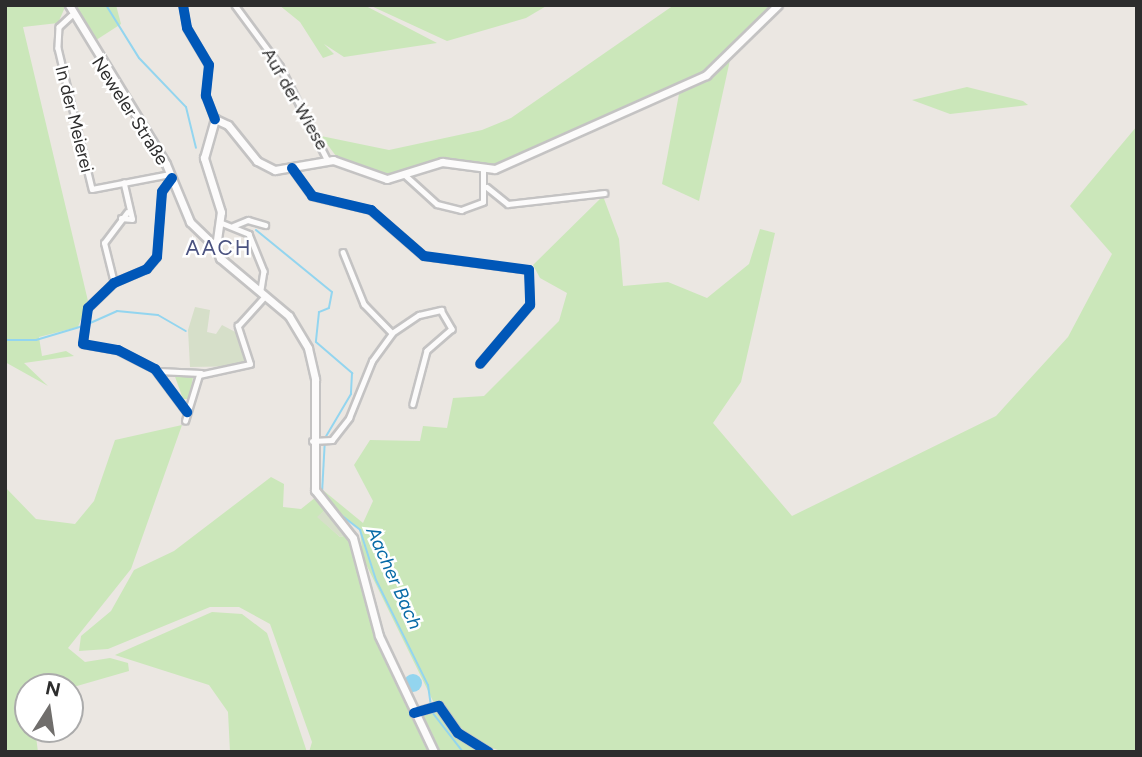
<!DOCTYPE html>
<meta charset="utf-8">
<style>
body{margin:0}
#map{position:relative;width:1142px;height:757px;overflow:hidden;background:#ebe7e2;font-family:Figtree,sans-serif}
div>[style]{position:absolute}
.green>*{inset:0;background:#cbe7ba}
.cemetery>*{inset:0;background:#d6dfc9}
.water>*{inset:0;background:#93d5ef}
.round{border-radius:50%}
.stream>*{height:2px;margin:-1px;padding:0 1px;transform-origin:1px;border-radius:1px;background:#93d5ef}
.roads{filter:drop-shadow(2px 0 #c4c3c3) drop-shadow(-2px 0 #c4c3c3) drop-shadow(0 2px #c4c3c3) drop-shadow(0 -2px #c4c3c3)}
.minor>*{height:4.5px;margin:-2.25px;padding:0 2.25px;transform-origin:2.25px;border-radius:2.25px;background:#fcfbfb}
.tertiary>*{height:6px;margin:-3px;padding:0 3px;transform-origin:3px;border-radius:3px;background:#fcfbfb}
.secondary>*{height:7px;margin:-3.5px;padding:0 3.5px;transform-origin:3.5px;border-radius:3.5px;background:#fcfbfb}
.cycleway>*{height:10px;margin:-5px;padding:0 5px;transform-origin:5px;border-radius:5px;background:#0057b8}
span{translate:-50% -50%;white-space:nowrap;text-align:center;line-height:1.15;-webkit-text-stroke:5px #fff;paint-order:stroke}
.street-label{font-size:18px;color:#2d2d2d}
.water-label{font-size:19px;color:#076aa7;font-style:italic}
.quarter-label{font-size:21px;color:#4a5280;letter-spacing:2px}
.frame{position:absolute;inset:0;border:7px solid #2d2d2d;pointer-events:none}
.north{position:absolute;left:14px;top:673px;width:70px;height:70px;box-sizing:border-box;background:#fff;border:2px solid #ababab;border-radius:50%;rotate:12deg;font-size:19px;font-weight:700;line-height:28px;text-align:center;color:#2d2d2d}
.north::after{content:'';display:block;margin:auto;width:24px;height:32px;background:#706e6c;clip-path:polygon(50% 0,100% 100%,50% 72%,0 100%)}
</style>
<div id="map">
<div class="green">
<div style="clip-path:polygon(5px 5px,66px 5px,58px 23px,23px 27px,88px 301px,78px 327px,39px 337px,42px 356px,66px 351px,74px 356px,24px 363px,48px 386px,5px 362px)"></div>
<div style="clip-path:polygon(71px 5px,116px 5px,121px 24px,90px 44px)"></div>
<div style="clip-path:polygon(279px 5px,364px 5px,437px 43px,344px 57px,324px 44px,334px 54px,323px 58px,300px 22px)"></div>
<div style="clip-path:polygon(369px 5px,548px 5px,526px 18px,447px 41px)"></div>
<div style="clip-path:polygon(674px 5px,774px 5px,709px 70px,500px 165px,439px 160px,383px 176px,336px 156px,321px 136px,389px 150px,482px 130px,511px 118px)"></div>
<div style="clip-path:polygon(730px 60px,699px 201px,662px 184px,679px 94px)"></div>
<div style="clip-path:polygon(967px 87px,1023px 101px,1028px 105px,950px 114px,912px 100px)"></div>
<div style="clip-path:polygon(1137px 126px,1137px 752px,504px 752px,474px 742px,433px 701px,363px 558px,360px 530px,319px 495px,324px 491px,363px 523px,373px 501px,354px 465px,370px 440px,420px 441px,423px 426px,447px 428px,453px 398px,484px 396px,559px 321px,567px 293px,540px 278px,533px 265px,603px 196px,619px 239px,623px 286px,668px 282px,707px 298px,749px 264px,760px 229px,775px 233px,741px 382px,713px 423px,792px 516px,996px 416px,1068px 337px,1112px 254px,1070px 206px)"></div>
<div style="clip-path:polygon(173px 371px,194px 372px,189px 399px,183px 399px)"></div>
<div style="clip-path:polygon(182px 425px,131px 569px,68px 648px,85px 662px,110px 658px,128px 663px,129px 671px,70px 688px,28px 687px,28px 729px,35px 729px,38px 752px,5px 752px,5px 487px,36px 519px,75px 524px,94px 501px,115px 440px)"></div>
<div style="clip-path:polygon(271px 477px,284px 484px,283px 507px,301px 509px,316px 497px,326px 509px,318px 517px,340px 537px,347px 535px,379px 647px,428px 752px,309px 752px,312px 742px,270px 624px,239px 607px,210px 607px,108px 649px,79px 651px,81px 636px,111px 611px,134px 570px,174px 551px)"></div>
<div style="clip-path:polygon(212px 612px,242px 614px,267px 633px,307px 752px,230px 752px,228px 712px,209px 685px,115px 655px)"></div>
<div style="clip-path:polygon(436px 710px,459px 738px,480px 752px,438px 752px,420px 717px)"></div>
</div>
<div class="cemetery">
<div style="clip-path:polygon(195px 307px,210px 310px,207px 332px,216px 334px,222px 325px,241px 335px,251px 357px,247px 366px,190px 367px,188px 330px)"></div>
<div style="clip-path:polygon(326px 509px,347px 535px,340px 537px,317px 517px)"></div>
</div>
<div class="water">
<div class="round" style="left:404px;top:674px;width:18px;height:18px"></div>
</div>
<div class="stream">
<div style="left:106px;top:5px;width:62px;rotate:58.1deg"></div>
<div style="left:139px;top:58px;width:68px;rotate:46.2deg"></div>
<div style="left:186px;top:107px;width:42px;rotate:76.3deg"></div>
<div style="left:256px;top:230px;width:98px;rotate:39.2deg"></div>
<div style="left:332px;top:292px;width:16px;rotate:101deg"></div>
<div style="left:329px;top:308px;width:11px;rotate:158deg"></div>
<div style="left:319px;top:312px;width:30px;rotate:96deg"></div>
<div style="left:316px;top:342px;width:48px;rotate:40.7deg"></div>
<div style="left:352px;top:373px;width:21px;rotate:93deg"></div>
<div style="left:351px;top:394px;width:51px;rotate:120.6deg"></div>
<div style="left:325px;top:438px;width:56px;rotate:93.1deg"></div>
<div style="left:88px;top:324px;width:32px;rotate:-24deg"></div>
<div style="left:117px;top:311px;width:41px;rotate:5.6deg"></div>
<div style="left:158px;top:315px;width:32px;rotate:30deg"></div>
<div style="left:5px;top:340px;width:31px"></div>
<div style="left:36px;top:340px;width:49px;rotate:-16.6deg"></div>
<div style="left:336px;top:511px;width:31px;rotate:38deg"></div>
<div style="left:360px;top:530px;width:52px;rotate:72.3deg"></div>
<div style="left:376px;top:580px;width:117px;rotate:63.7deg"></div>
<div style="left:428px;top:685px;width:21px;rotate:82deg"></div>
<div style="left:432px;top:712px;width:51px;rotate:52.2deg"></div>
</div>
<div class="roads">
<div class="minor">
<div style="left:183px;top:5px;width:23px;rotate:80deg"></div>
<div style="left:187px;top:28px;width:43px;rotate:59.3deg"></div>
<div style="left:209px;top:65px;width:31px;rotate:96deg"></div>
<div style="left:206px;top:96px;width:25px;rotate:69deg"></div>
<div style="left:235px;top:5px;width:76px;rotate:53.6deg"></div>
<div style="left:280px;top:66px;width:106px;rotate:63.2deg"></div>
<div style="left:71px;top:16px;width:16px;rotate:137deg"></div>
<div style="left:59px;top:27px;width:21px;rotate:93deg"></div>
<div style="left:58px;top:48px;width:145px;rotate:76.4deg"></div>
<div style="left:92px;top:189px;width:79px;rotate:-10.9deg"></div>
<div style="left:292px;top:168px;width:34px;rotate:54deg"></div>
<div style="left:312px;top:196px;width:61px;rotate:13.3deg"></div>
<div style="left:371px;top:210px;width:70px;rotate:41deg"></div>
<div style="left:424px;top:256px;width:106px;rotate:7.6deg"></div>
<div style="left:529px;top:270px;width:35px;rotate:88deg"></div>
<div style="left:530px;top:305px;width:77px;rotate:130.3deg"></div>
<div style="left:405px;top:175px;width:43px;rotate:42.2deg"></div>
<div style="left:437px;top:204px;width:25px;rotate:14deg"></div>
<div style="left:461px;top:210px;width:23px;rotate:-20deg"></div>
<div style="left:483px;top:202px;width:33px;rotate:-90deg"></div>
<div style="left:172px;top:178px;width:17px;rotate:126deg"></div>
<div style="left:162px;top:192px;width:65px;rotate:94.4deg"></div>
<div style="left:157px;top:257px;width:16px;rotate:130deg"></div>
<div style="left:147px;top:269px;width:36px;rotate:157deg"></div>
<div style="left:114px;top:283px;width:36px;rotate:136deg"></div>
<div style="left:88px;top:308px;width:36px;rotate:98deg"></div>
<div style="left:83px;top:344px;width:36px;rotate:10deg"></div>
<div style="left:118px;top:350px;width:42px;rotate:27.2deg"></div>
<div style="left:155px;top:369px;width:54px;rotate:53.3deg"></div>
<div style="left:487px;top:187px;width:27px;rotate:39deg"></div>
<div style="left:508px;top:204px;width:97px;rotate:-6.5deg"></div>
<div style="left:121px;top:218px;width:11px;rotate:5deg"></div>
<div style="left:132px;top:219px;width:37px;rotate:-103deg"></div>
<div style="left:222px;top:223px;width:29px;rotate:22deg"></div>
<div style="left:249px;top:234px;width:40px;rotate:68deg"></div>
<div style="left:264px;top:271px;width:18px;rotate:99deg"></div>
<div style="left:233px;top:226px;width:16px;rotate:-22deg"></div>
<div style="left:248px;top:220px;width:18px;rotate:16deg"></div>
<div style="left:343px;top:252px;width:56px;rotate:68deg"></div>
<div style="left:364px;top:304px;width:40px;rotate:46deg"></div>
<div style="left:114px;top:283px;width:41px;rotate:-104deg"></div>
<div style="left:104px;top:243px;width:38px;rotate:-53deg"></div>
<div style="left:158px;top:371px;width:43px;rotate:2.7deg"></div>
<div style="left:185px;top:421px;width:48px;rotate:-73.1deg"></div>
<div style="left:199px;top:375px;width:52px;rotate:-12.2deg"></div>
<div style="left:250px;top:364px;width:40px;rotate:-108deg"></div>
<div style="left:238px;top:326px;width:40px;rotate:-48deg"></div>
<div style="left:312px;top:441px;width:20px;rotate:-3deg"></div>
<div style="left:332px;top:440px;width:28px;rotate:-52deg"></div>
<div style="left:349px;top:418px;width:61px;rotate:-68deg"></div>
<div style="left:372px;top:361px;width:34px;rotate:-54deg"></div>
<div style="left:392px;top:333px;width:32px;rotate:-34deg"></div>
<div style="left:419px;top:315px;width:23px;rotate:-13deg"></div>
<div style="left:441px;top:310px;width:22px;rotate:60deg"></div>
<div style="left:452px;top:329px;width:33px;rotate:139deg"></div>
<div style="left:427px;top:351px;width:55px;rotate:104.8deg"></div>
</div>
<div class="tertiary">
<div style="left:414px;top:713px;width:26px;rotate:-16deg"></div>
<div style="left:439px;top:706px;width:33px;rotate:55deg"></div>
<div style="left:458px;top:733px;width:36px;rotate:32deg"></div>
</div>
<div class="secondary">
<div style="left:69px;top:5px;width:186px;rotate:58.6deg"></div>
<div style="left:166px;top:164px;width:63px;rotate:67.5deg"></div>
<div style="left:190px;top:222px;width:36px;rotate:44deg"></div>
<div style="left:216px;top:247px;width:35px;rotate:-82deg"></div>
<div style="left:221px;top:212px;width:57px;rotate:-107.5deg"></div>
<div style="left:204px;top:158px;width:41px;rotate:-74.2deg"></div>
<div style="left:215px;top:119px;width:14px;rotate:25deg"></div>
<div style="left:228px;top:125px;width:46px;rotate:51.1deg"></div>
<div style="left:257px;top:161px;width:20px;rotate:27deg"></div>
<div style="left:275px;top:170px;width:59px;rotate:-9.8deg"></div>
<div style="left:333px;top:160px;width:57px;rotate:19.4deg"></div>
<div style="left:387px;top:179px;width:58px;rotate:-17.2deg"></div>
<div style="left:442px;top:162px;width:53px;rotate:7.5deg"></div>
<div style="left:495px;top:169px;width:231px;rotate:-24deg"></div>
<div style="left:706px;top:75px;width:100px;rotate:-44.2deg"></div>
<div style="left:216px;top:247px;width:12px;rotate:70deg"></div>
<div style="left:220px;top:258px;width:90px;rotate:40deg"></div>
<div style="left:289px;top:316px;width:37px;rotate:59deg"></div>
<div style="left:308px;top:348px;width:32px;rotate:77deg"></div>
<div style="left:315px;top:379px;width:111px;rotate:90deg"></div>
<div style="left:315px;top:490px;width:61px;rotate:51.6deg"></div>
<div style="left:353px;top:538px;width:101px;rotate:75.1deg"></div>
<div style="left:379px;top:636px;width:128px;rotate:64.6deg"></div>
</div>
</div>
<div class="cycleway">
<div style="left:183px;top:5px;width:23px;rotate:80deg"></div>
<div style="left:187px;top:28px;width:43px;rotate:59.3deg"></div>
<div style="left:209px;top:65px;width:31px;rotate:96deg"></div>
<div style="left:206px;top:96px;width:25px;rotate:69deg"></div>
<div style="left:292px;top:168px;width:34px;rotate:54deg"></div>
<div style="left:312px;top:196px;width:61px;rotate:13.3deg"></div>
<div style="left:371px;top:210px;width:70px;rotate:41deg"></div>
<div style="left:424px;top:256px;width:106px;rotate:7.6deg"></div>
<div style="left:529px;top:270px;width:35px;rotate:88deg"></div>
<div style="left:530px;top:305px;width:77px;rotate:130.3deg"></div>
<div style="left:172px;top:178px;width:17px;rotate:126deg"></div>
<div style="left:162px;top:192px;width:65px;rotate:94.4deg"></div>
<div style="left:157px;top:257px;width:16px;rotate:130deg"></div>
<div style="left:147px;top:269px;width:36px;rotate:157deg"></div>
<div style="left:114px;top:283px;width:36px;rotate:136deg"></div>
<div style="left:88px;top:308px;width:36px;rotate:98deg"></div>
<div style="left:83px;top:344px;width:36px;rotate:10deg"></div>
<div style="left:118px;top:350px;width:42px;rotate:27.2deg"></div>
<div style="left:155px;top:369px;width:54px;rotate:53.3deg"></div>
<div style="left:414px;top:713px;width:26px;rotate:-16deg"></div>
<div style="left:439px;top:706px;width:33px;rotate:55deg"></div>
<div style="left:458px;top:733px;width:36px;rotate:32deg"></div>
</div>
<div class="street-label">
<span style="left:295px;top:99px;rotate:60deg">Auf der Wiese</span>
<span style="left:130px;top:111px;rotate:57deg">Neweler Straße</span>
<span style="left:74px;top:119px;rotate:76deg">In der Meierei</span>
</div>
<div class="water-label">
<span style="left:394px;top:578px;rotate:66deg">Aacher Bach</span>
</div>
<div class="quarter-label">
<span style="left:219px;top:248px">AACH</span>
</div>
<div class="frame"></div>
<div class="north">N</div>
</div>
